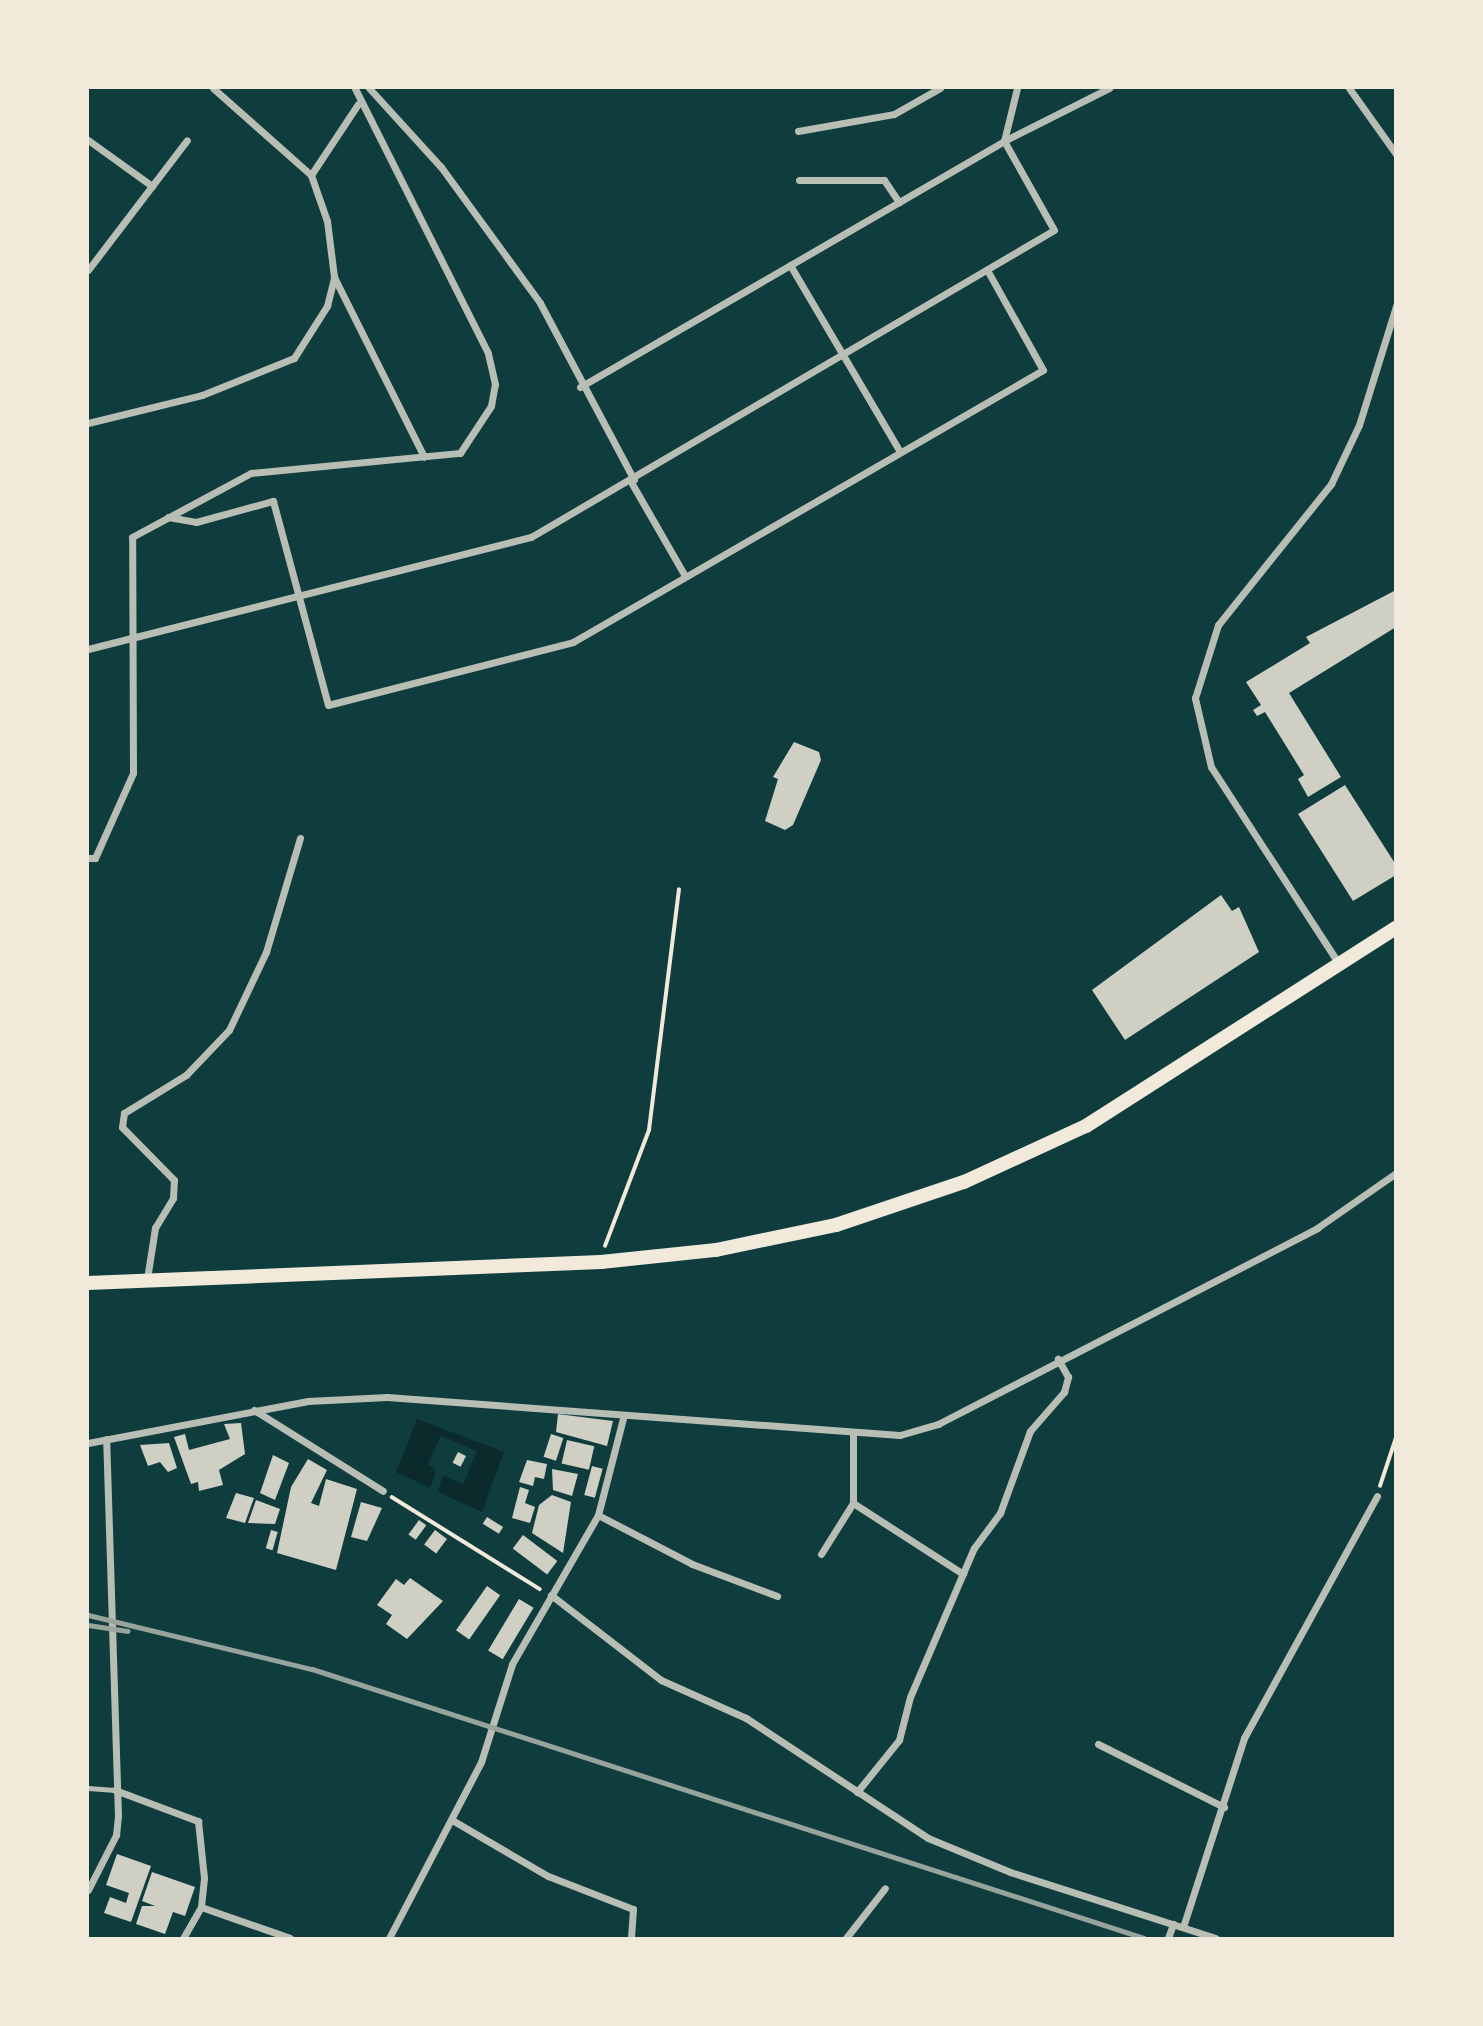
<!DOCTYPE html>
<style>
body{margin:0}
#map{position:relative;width:1483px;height:2026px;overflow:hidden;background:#0f3d3e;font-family:Jost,sans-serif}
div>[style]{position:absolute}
.water>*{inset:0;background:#0a2a2b}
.building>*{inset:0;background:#cfcfc3;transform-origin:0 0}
.path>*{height:3.5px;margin:-1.75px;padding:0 1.75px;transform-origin:1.75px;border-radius:1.75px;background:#f1e9da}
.service>*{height:5px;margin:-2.5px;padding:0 2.5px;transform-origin:2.5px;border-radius:2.5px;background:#b8beb3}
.minor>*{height:7px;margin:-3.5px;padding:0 3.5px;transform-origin:3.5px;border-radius:3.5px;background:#b8beb3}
.secondary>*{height:14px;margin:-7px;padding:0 7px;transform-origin:7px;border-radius:7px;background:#f1e9da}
.rail>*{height:5px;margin:-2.5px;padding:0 2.5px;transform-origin:2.5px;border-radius:2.5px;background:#97a49c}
span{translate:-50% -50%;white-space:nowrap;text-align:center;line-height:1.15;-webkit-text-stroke:5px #f1e9da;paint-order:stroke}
.frame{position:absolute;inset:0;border:89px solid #f1e9da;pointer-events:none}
</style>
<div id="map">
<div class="water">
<div style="clip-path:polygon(417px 1419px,504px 1452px,482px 1512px,438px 1492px,443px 1475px,463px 1484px,477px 1451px,441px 1436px,428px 1464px,436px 1471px,430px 1488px,396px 1472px)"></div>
</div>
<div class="building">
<div style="clip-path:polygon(1396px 590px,1396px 627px,1289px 693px,1341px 777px,1308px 797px,1298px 779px,1304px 775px,1265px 712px,1257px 716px,1253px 710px,1261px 705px,1246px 682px,1310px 643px,1306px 637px)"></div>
<div style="clip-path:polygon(794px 742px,819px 752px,821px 760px,793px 825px,785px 830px,765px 821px,778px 779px,773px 777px)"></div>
<div style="clip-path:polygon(1345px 785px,1396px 865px,1396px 875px,1353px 901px,1298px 814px)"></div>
<div style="clip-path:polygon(1221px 895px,1232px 911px,1239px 907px,1259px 952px,1125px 1040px,1092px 990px)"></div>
<div style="clip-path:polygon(558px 1414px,613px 1421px,607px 1446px,556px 1432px)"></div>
<div style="clip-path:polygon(241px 1423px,245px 1454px,219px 1470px,223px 1485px,199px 1491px,198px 1482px,191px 1484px,174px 1437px,185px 1434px,189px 1450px,230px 1439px,224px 1424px)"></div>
<div style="left:551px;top:1434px;width:13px;height:24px;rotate:18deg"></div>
<div style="left:567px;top:1440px;width:28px;height:24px;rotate:13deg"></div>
<div style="clip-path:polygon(169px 1443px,177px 1468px,168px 1472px,160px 1462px,148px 1466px,140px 1445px)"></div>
<div style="left:458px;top:1452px;width:9px;height:12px;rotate:27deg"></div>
<div style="clip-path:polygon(273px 1455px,289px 1463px,275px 1500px,260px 1493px)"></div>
<div style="clip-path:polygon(308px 1459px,327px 1470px,311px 1503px,319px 1506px,326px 1479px,357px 1489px,336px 1570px,277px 1553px,291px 1487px)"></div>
<div style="clip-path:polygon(527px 1460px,547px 1464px,544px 1479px,535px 1477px,533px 1486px,519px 1482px)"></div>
<div style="left:592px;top:1466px;width:11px;height:30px;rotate:15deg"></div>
<div style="clip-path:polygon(552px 1469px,578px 1474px,572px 1496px,553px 1490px)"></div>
<div style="clip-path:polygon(520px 1487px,529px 1490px,525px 1503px,535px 1507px,530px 1523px,512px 1518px)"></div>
<div style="clip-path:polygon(236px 1493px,254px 1498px,245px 1523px,226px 1518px)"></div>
<div style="clip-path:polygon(552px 1495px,571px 1502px,563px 1553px,532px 1533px,539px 1505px)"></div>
<div style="clip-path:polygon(256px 1500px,280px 1509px,275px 1524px,248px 1523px)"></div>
<div style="clip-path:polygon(361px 1502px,382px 1508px,367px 1541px,351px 1537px)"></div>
<div style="left:487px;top:1517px;width:19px;height:8px;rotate:32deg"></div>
<div style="left:419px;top:1520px;width:9px;height:18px;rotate:36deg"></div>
<div style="left:271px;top:1530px;width:7px;height:19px;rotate:16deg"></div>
<div style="left:435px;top:1530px;width:15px;height:18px;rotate:37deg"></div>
<div style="left:523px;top:1535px;width:43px;height:17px;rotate:37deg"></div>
<div style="clip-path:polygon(410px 1578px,443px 1601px,407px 1639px,386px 1624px,392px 1615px,377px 1605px,396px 1579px,404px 1585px)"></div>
<div style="left:487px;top:1586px;width:16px;height:54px;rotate:35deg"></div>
<div style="left:519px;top:1599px;width:17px;height:60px;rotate:31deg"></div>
<div style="clip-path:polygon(117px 1854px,151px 1866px,131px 1922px,104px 1913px,110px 1897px,126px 1903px,129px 1893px,106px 1885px)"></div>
<div style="clip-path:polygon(152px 1872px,195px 1887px,185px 1916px,173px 1912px,165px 1934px,136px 1924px,142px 1906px,155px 1906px,142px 1901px)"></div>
</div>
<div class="path">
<div style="left:605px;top:1246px;width:124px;rotate:-69.2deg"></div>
<div style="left:649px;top:1130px;width:242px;rotate:-82.9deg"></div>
<div style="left:1380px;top:1486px;width:51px;rotate:-71.6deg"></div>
<div style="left:392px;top:1497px;width:174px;rotate:31.9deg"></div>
</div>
<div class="service">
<div style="left:88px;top:1788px;width:27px;rotate:4deg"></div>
</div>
<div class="minor">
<div style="left:369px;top:88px;width:107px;rotate:47.7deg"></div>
<div style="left:441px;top:167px;width:168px;rotate:53.9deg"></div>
<div style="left:540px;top:303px;width:200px;rotate:62deg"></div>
<div style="left:1349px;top:88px;width:81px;rotate:54.5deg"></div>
<div style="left:798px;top:131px;width:97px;rotate:-10deg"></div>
<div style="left:894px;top:114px;width:53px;rotate:-29.5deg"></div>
<div style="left:88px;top:140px;width:79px;rotate:35.7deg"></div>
<div style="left:311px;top:175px;width:85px;rotate:-56.5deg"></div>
<div style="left:799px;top:180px;width:85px"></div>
<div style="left:884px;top:180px;width:27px;rotate:56deg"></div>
<div style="left:790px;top:265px;width:217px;rotate:59.5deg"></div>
<div style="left:88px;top:270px;width:163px;rotate:-52.7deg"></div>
<div style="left:334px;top:277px;width:201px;rotate:63.4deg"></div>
<div style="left:580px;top:387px;width:490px;rotate:-30.1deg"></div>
<div style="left:1004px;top:141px;width:118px;rotate:-26.8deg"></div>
<div style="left:88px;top:423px;width:117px;rotate:-13.8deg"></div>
<div style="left:202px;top:395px;width:99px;rotate:-21.9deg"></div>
<div style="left:294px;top:358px;width:62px;rotate:-57.6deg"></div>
<div style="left:327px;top:306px;width:30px;rotate:-76deg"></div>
<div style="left:334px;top:277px;width:56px;rotate:-97.1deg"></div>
<div style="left:327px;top:221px;width:49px;rotate:-109.2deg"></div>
<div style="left:311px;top:175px;width:131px;rotate:-138.4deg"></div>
<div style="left:631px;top:482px;width:108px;rotate:60.1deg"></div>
<div style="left:168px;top:517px;width:28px;rotate:10deg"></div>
<div style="left:196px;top:522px;width:80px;rotate:-15.3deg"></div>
<div style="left:273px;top:501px;width:211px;rotate:74.9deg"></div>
<div style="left:328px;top:705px;width:253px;rotate:-14.4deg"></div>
<div style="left:573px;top:642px;width:543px;rotate:-30.06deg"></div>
<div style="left:1043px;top:370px;width:115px;rotate:-119.2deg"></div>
<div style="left:88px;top:649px;width:457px;rotate:-14.2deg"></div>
<div style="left:531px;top:537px;width:606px;rotate:-30.41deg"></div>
<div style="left:1054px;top:230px;width:102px;rotate:-119.3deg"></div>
<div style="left:1004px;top:141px;width:55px;rotate:-76.2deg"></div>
<div style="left:88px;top:858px;width:7px"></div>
<div style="left:95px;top:858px;width:93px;rotate:-65.9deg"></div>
<div style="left:133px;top:773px;width:236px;rotate:-90.2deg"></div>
<div style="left:132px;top:537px;width:135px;rotate:-28.3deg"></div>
<div style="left:251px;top:473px;width:210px;rotate:-5.5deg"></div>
<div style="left:460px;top:453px;width:56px;rotate:-56.6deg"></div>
<div style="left:491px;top:406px;width:22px;rotate:-80deg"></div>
<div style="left:495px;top:384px;width:32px;rotate:-103deg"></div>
<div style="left:488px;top:353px;width:297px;rotate:-116.7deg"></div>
<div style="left:1339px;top:964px;width:235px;rotate:-123deg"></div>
<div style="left:1211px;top:767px;width:71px;rotate:-103.1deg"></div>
<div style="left:1195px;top:698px;width:77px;rotate:-72.5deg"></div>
<div style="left:1218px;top:625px;width:181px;rotate:-51.3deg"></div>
<div style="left:1331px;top:484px;width:65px;rotate:-64.6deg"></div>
<div style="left:1359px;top:425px;width:125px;rotate:-72.7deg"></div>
<div style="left:147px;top:1279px;width:52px;rotate:-81.1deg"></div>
<div style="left:155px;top:1228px;width:35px;rotate:-59deg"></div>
<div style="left:173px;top:1198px;width:18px;rotate:-87deg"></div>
<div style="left:174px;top:1180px;width:74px;rotate:-134.5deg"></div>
<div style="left:122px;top:1127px;width:14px;rotate:-82deg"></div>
<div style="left:124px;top:1113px;width:73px;rotate:-31.5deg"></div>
<div style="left:186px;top:1075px;width:62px;rotate:-46.3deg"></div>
<div style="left:229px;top:1030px;width:86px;rotate:-64.6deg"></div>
<div style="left:266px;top:952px;width:119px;rotate:-73.4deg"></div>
<div style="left:254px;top:1410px;width:152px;rotate:32.1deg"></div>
<div style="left:88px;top:1443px;width:224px;rotate:-10.8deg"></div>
<div style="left:308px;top:1401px;width:79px;rotate:-2.9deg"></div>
<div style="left:387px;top:1397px;width:514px;rotate:4.24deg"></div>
<div style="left:900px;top:1435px;width:40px;rotate:-16deg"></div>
<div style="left:938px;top:1424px;width:427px;rotate:-27.3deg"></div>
<div style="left:1317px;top:1228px;width:96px;rotate:-34.8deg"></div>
<div style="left:853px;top:1503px;width:131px;rotate:32.8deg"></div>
<div style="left:598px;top:1515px;width:106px;rotate:27.5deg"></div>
<div style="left:692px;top:1564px;width:91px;rotate:20.6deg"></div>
<div style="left:821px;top:1554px;width:60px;rotate:-57.9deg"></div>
<div style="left:853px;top:1503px;width:71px;rotate:-90deg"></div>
<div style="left:551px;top:1595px;width:139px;rotate:37.7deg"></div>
<div style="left:661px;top:1680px;width:93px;rotate:24.1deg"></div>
<div style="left:746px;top:1718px;width:218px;rotate:33.4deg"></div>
<div style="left:928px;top:1838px;width:89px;rotate:22.5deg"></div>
<div style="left:1010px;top:1872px;width:216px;rotate:17.8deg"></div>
<div style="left:1098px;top:1744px;width:141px;rotate:26.6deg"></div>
<div style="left:115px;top:1790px;width:89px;rotate:20.5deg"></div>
<div style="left:198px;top:1821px;width:57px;rotate:84deg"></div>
<div style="left:204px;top:1878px;width:29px;rotate:96deg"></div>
<div style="left:201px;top:1907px;width:36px;rotate:120deg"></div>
<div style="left:857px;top:1792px;width:67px;rotate:-51.1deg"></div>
<div style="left:899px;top:1740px;width:44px;rotate:-75.7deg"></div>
<div style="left:910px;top:1697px;width:162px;rotate:-66.8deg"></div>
<div style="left:974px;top:1548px;width:44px;rotate:-53.4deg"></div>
<div style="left:1000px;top:1513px;width:87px;rotate:-69.9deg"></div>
<div style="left:1030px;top:1431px;width:52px;rotate:-48.9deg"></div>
<div style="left:1064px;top:1392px;width:16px;rotate:-75deg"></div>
<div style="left:1068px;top:1377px;width:21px;rotate:-119deg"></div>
<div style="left:452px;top:1820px;width:111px;rotate:30.3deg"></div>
<div style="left:548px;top:1876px;width:91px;rotate:21.2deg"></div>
<div style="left:633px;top:1909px;width:29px;rotate:94deg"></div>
<div style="left:88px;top:1890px;width:62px;rotate:-63deg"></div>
<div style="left:116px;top:1835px;width:19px;rotate:-84deg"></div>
<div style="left:118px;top:1816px;width:377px;rotate:-91.8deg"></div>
<div style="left:201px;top:1907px;width:94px;rotate:19.2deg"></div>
<div style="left:1183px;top:1927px;width:199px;rotate:-72.1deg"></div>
<div style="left:1244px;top:1738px;width:276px;rotate:-61.2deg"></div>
<div style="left:389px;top:1938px;width:199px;rotate:-62.4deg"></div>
<div style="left:481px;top:1762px;width:103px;rotate:-72.4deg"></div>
<div style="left:512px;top:1664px;width:172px;rotate:-60deg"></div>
<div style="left:598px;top:1515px;width:100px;rotate:-75.5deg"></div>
<div style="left:846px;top:1938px;width:63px;rotate:-52deg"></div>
<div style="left:1168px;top:1938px;width:15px;rotate:-70deg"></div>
</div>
<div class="secondary">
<div style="left:88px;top:1283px;width:513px;rotate:-2.34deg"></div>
<div style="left:601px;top:1262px;width:116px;rotate:-6deg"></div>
<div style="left:716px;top:1250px;width:123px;rotate:-11.8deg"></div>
<div style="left:836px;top:1225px;width:135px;rotate:-18.6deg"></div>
<div style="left:964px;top:1182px;width:134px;rotate:-24.7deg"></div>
<div style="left:1086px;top:1126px;width:368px;rotate:-32.6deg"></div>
</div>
<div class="rail">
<div style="left:88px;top:1615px;width:230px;rotate:13.6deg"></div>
<div style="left:312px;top:1669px;width:874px;rotate:17.92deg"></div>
<div style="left:88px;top:1625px;width:40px;rotate:8.5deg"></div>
</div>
<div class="frame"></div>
</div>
